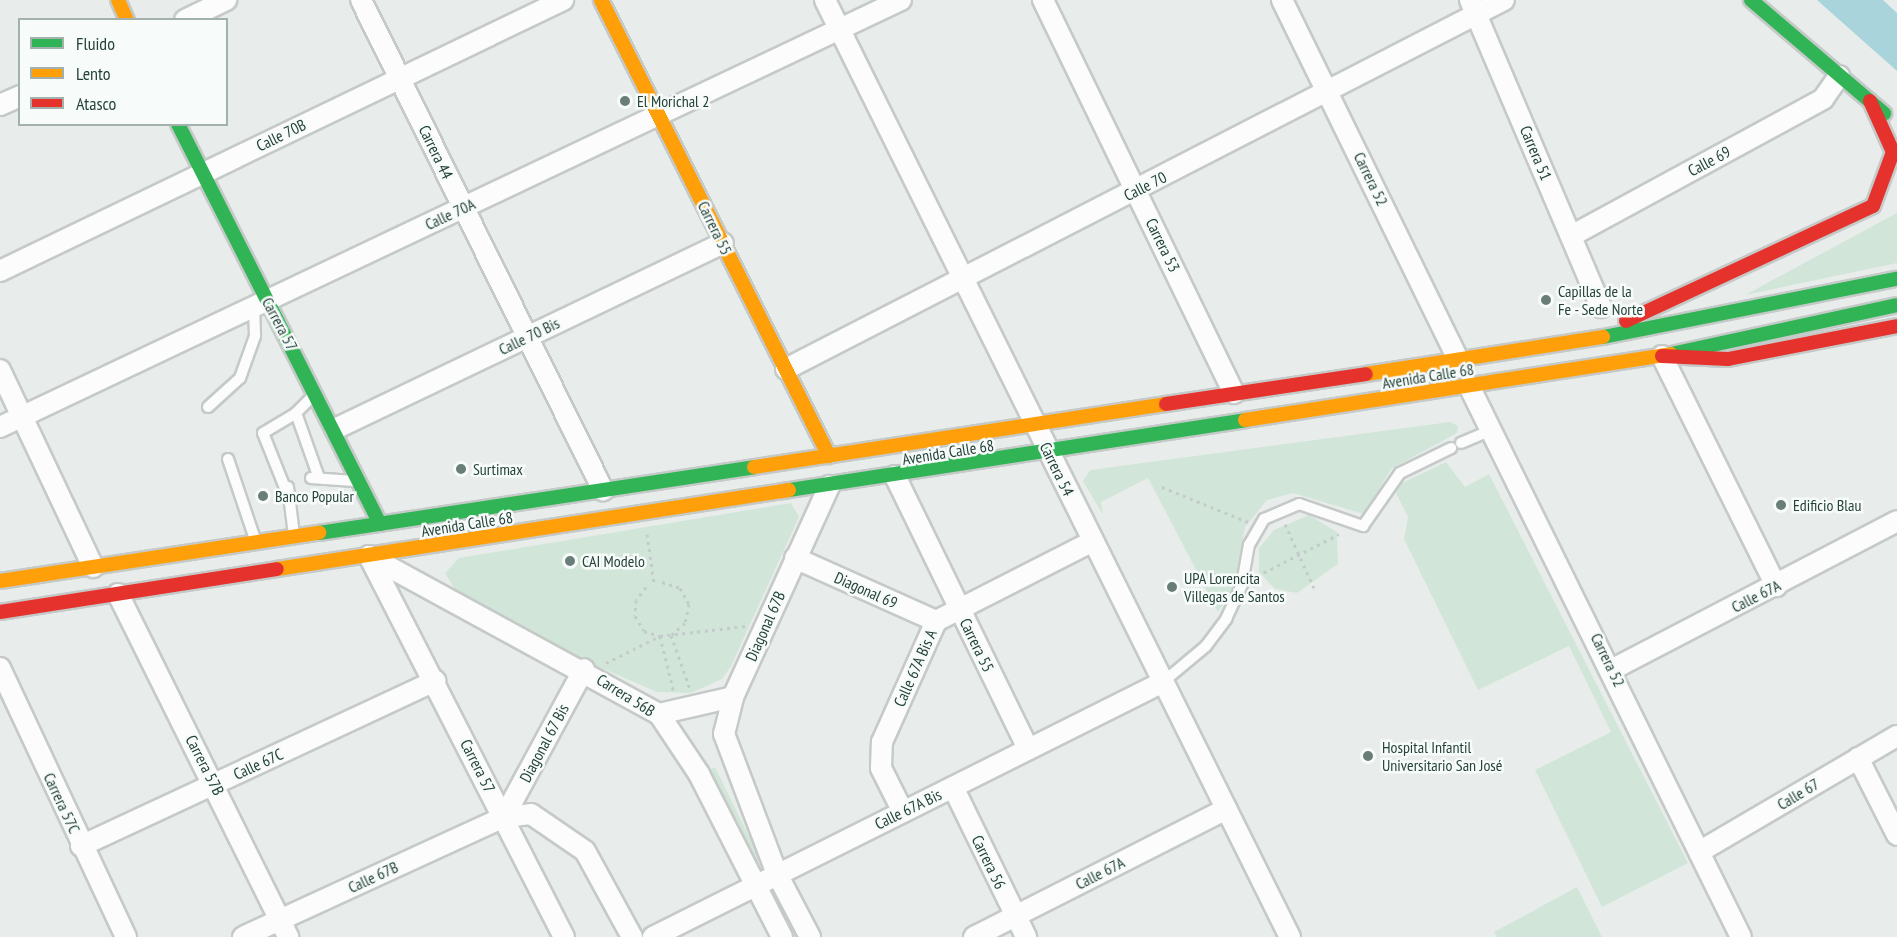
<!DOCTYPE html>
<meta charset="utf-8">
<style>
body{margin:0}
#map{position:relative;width:1897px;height:937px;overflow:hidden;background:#e8edeb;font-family:"PT Sans Narrow",sans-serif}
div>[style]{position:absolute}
.green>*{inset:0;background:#d1e6d8}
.water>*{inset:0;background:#a9d4db}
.path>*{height:3px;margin-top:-1.5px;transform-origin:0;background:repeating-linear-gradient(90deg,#c3ccca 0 3px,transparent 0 7.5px)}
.roads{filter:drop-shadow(2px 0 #c5cac8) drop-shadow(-2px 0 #c5cac8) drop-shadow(0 2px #c5cac8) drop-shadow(0 -2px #c5cac8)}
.lane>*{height:10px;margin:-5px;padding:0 5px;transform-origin:5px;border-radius:5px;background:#fcfcfc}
.street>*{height:20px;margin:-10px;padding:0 10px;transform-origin:10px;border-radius:10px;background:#fcfcfc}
.fast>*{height:14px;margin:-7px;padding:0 7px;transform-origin:7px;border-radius:7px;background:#30b455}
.slow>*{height:14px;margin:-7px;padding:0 7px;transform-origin:7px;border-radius:7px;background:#ff9f0a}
.jam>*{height:14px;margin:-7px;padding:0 7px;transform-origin:7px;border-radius:7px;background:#e5322d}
.dots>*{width:16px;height:16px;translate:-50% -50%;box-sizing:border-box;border:3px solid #f7fbf9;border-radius:50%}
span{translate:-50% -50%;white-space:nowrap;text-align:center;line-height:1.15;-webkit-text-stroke:5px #f7fbf9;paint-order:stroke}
.poi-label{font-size:16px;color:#24423a}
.left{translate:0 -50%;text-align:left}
.street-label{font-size:16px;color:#24423a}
.legend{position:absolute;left:18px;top:18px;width:210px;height:108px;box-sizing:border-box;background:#f7fbf9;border:2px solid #a3b1ad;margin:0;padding:8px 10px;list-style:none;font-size:18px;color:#24423a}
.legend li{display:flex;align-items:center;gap:12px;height:30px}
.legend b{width:30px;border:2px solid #a3b1ad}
</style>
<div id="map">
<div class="green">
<div style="clip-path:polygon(1897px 213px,1897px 263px,1745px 295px,1858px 234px)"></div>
<div style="clip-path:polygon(1450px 422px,1458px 426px,1457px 433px,1391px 469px,1364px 514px,1293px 493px,1267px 500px,1245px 527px,1234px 587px,1218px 612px,1148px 478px,1101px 502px,1103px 515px,1083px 481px,1090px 470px)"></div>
<div style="clip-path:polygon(1446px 462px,1465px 487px,1489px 474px,1688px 863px,1602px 907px,1535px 770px,1611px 732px,1569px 646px,1478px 690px,1404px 539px,1408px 517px,1396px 493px,1402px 483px)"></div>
<div style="clip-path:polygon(791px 503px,799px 517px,731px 666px,722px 679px,691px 693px,657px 692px,599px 667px,456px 591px,445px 573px,459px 558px)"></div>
<div style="clip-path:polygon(1309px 515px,1337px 532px,1338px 564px,1297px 593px,1275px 589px,1259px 572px,1259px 548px,1274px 530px)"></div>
<div style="clip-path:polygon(715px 767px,760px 859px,754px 865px,706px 772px)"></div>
<div style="clip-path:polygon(1577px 887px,1602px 937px,1497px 937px,1494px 932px)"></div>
<div style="clip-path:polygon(771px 890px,775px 892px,799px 937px,791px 937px)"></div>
</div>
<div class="water">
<div style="clip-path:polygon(1817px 0,1883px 0,1897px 13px,1897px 71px)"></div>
</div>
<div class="path">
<div style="left:1162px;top:487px;width:93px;rotate:22.1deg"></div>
<div style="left:1285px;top:524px;width:70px;rotate:65.6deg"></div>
<div style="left:647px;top:534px;width:49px;rotate:81.9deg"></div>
<div style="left:1257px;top:576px;width:92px;rotate:-27.1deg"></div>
<div style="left:662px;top:582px;width:19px;rotate:18deg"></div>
<div style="left:680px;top:588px;width:18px;rotate:61deg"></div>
<div style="left:689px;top:604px;width:19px;rotate:102deg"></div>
<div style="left:685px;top:623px;width:18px;rotate:139deg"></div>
<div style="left:671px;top:635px;width:57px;rotate:70.6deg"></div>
<div style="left:646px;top:587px;width:16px;rotate:128deg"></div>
<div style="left:636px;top:600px;width:16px;rotate:94deg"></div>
<div style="left:635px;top:616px;width:17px;rotate:59deg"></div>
<div style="left:644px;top:631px;width:17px;rotate:17deg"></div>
<div style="left:660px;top:636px;width:59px;rotate:76.2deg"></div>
<div style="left:606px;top:663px;width:60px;rotate:-26.6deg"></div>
<div style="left:660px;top:636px;width:86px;rotate:-6.7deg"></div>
</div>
<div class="roads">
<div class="lane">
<div style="left:208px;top:407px;width:43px;rotate:-42.2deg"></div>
<div style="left:240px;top:378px;width:45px;rotate:-70.3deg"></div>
<div style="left:255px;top:336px;width:29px;rotate:-92deg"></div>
<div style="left:296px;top:413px;width:66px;rotate:70.5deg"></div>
<div style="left:1461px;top:443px;width:33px;rotate:-23deg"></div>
<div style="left:228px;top:459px;width:88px;rotate:71.4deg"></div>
<div style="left:311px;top:478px;width:43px;rotate:4deg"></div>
<div style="left:288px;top:487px;width:48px;rotate:82.9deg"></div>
<div style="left:285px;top:488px;width:59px;rotate:-111.8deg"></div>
<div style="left:263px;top:433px;width:39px;rotate:-31deg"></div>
<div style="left:296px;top:413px;width:25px;rotate:-45deg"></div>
<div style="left:1163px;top:682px;width:56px;rotate:-39.9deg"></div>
<div style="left:1206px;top:646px;width:34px;rotate:-53deg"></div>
<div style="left:1226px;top:619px;width:38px;rotate:-65deg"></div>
<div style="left:1242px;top:584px;width:40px;rotate:-80deg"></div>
<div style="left:1249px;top:545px;width:30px;rotate:-60deg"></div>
<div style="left:1264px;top:519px;width:38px;rotate:-23deg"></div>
<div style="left:1299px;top:504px;width:68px;rotate:19deg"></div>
<div style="left:1363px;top:526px;width:65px;rotate:-55.1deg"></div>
<div style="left:1400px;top:473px;width:57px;rotate:-26.1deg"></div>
</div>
<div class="street">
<div style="left:361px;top:0;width:547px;rotate:63.72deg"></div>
<div style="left:825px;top:0;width:1046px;rotate:63.61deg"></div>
<div style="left:1043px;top:0;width:437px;rotate:64.1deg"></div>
<div style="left:1282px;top:0;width:401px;rotate:63.9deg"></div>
<div style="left:1470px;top:0;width:334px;rotate:66.9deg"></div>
<div style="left:185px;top:20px;width:46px;rotate:-26deg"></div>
<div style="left:0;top:105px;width:22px;rotate:-24deg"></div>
<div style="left:1571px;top:236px;width:287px;rotate:-28.5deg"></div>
<div style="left:1823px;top:99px;width:28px;rotate:-55deg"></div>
<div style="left:0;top:271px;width:625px;rotate:-25.7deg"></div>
<div style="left:1662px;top:356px;width:257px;rotate:63.6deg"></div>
<div style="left:786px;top:369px;width:807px;rotate:-27.2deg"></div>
<div style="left:0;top:370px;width:218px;rotate:64.7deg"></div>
<div style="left:1469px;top:386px;width:614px;rotate:63.73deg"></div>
<div style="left:0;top:427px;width:997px;rotate:-25.36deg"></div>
<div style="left:335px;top:429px;width:430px;rotate:-25.6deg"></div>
<div style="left:895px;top:476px;width:304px;rotate:64deg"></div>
<div style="left:369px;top:556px;width:330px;rotate:28.6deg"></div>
<div style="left:659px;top:714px;width:72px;rotate:56.3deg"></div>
<div style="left:699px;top:774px;width:183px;rotate:63deg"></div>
<div style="left:369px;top:556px;width:428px;rotate:62.9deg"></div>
<div style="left:795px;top:558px;width:154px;rotate:24.1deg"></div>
<div style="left:118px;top:594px;width:383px;rotate:63.6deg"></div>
<div style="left:0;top:668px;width:297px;rotate:64.9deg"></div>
<div style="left:1613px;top:669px;width:320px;rotate:-27.5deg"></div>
<div style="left:659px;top:714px;width:76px;rotate:-12.9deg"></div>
<div style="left:1858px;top:758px;width:86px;rotate:63.1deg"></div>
<div style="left:953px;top:787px;width:167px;rotate:64deg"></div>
<div style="left:903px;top:812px;width:49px;rotate:-116.6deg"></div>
<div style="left:881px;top:768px;width:26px;rotate:-88deg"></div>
<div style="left:882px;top:742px;width:133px;rotate:-65.9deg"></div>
<div style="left:936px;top:621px;width:176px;rotate:-27deg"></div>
<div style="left:504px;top:817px;width:168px;rotate:-61.6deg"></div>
<div style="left:81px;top:846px;width:391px;rotate:-25deg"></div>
<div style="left:1699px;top:852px;width:229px;rotate:-30.4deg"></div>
<div style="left:243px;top:937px;width:287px;rotate:-24.7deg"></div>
<div style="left:504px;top:817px;width:27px;rotate:-6deg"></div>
<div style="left:531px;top:814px;width:65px;rotate:34.4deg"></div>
<div style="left:585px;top:851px;width:98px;rotate:61.3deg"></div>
<div style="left:653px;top:937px;width:570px;rotate:-26.57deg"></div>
<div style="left:810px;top:937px;width:71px;rotate:-117.6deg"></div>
<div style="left:777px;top:874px;width:150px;rotate:-110.7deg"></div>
<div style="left:724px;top:734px;width:38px;rotate:-76deg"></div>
<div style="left:733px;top:697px;width:232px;rotate:-65.5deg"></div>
<div style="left:974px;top:937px;width:283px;rotate:-26.9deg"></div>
</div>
<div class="fast">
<div style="left:1751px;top:0;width:175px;rotate:40.4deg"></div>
<div style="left:178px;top:124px;width:448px;rotate:63.2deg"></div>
<div style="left:1603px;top:337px;width:300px;rotate:-11.2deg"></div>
<div style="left:1671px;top:354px;width:231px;rotate:-12.2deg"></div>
<div style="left:789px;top:490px;width:461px;rotate:-8.7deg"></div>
<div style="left:319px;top:533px;width:440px;rotate:-8.6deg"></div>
</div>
<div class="slow">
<div style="left:118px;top:0;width:22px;rotate:66deg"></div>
<div style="left:601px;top:0;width:510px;rotate:63.43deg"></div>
<div style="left:1366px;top:374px;width:240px;rotate:-8.9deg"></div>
<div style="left:1245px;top:420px;width:431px;rotate:-8.8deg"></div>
<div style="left:754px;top:467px;width:417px;rotate:-8.7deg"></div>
<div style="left:277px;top:569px;width:518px;rotate:-8.77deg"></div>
<div style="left:0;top:581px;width:323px;rotate:-8.6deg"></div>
</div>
<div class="jam">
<div style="left:1626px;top:321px;width:272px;rotate:-25deg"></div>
<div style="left:1873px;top:206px;width:58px;rotate:-69.7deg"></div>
<div style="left:1893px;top:152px;width:56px;rotate:-114.3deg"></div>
<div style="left:1662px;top:356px;width:66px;rotate:2.6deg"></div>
<div style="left:1728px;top:359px;width:172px;rotate:-11deg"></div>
<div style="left:1166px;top:404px;width:202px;rotate:-8.5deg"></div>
<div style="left:0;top:612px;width:280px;rotate:-8.8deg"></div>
</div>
</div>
<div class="dots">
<div style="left:625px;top:101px;background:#697e78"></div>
<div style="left:1546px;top:300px;background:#697e78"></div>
<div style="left:461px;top:469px;background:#697e78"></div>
<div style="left:263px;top:496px;background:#697e78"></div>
<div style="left:1781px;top:505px;background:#697e78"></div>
<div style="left:570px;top:561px;background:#697e78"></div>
<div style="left:1172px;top:587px;background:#697e78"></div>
<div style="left:1368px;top:756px;background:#697e78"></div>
</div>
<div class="poi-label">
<span class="left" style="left:637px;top:101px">El Morichal 2</span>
<span class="left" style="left:1558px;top:300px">Capillas de la<br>Fe - Sede Norte</span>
<span class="left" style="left:473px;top:469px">Surtimax</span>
<span class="left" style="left:275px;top:496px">Banco Popular</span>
<span class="left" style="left:1793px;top:505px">Edificio Blau</span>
<span class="left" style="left:582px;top:561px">CAI Modelo</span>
<span class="left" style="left:1184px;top:587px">UPA Lorencita<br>Villegas de Santos</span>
<span class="left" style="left:1382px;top:756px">Hospital Infantil<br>Universitario San José</span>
</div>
<div class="street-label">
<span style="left:281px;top:135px;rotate:-26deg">Calle 70B</span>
<span style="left:436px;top:152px;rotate:64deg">Carrera 44</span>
<span style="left:1536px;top:153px;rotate:67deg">Carrera 51</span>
<span style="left:1709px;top:161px;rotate:-28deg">Calle 69</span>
<span style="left:1371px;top:179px;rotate:64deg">Carrera 52</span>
<span style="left:1145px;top:186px;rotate:-27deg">Calle 70</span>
<span style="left:450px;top:214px;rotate:-25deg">Calle 70A</span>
<span style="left:715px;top:228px;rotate:64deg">Carrera 55</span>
<span style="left:1163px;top:245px;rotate:64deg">Carrera 53</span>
<span style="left:280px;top:324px;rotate:62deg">Carrera 57</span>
<span style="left:529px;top:336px;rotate:-26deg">Calle 70 Bis</span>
<span style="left:1428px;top:376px;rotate:-9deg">Avenida Calle 68</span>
<span style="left:948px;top:452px;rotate:-9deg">Avenida Calle 68</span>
<span style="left:1057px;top:469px;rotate:64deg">Carrera 54</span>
<span style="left:467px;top:524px;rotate:-9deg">Avenida Calle 68</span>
<span style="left:866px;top:590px;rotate:24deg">Diagonal 69</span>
<span style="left:1756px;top:596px;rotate:-27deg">Calle 67A</span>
<span style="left:765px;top:626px;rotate:-66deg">Diagonal 67B</span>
<span style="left:977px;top:645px;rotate:64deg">Carrera 55</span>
<span style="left:1608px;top:660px;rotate:64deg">Carrera 52</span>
<span style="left:915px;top:668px;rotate:-66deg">Calle 67A Bis A</span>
<span style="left:626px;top:695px;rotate:32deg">Carrera 56B</span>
<span style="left:544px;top:743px;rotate:-62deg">Diagonal 67 Bis</span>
<span style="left:258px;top:764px;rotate:-25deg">Calle 67C</span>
<span style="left:205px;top:765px;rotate:63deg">Carrera 57B</span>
<span style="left:478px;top:766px;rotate:63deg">Carrera 57</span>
<span style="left:1798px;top:794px;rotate:-31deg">Calle 67</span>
<span style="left:62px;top:803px;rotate:65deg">Carrera 57C</span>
<span style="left:908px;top:809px;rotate:-26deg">Calle 67A Bis</span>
<span style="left:989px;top:862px;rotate:64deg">Carrera 56</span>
<span style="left:1100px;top:873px;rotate:-27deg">Calle 67A</span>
<span style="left:373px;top:877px;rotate:-25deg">Calle 67B</span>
</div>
<ul class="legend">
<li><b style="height:8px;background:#30b455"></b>Fluido</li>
<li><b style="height:8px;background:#ff9f0a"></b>Lento</li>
<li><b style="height:8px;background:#e5322d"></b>Atasco</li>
</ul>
</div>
